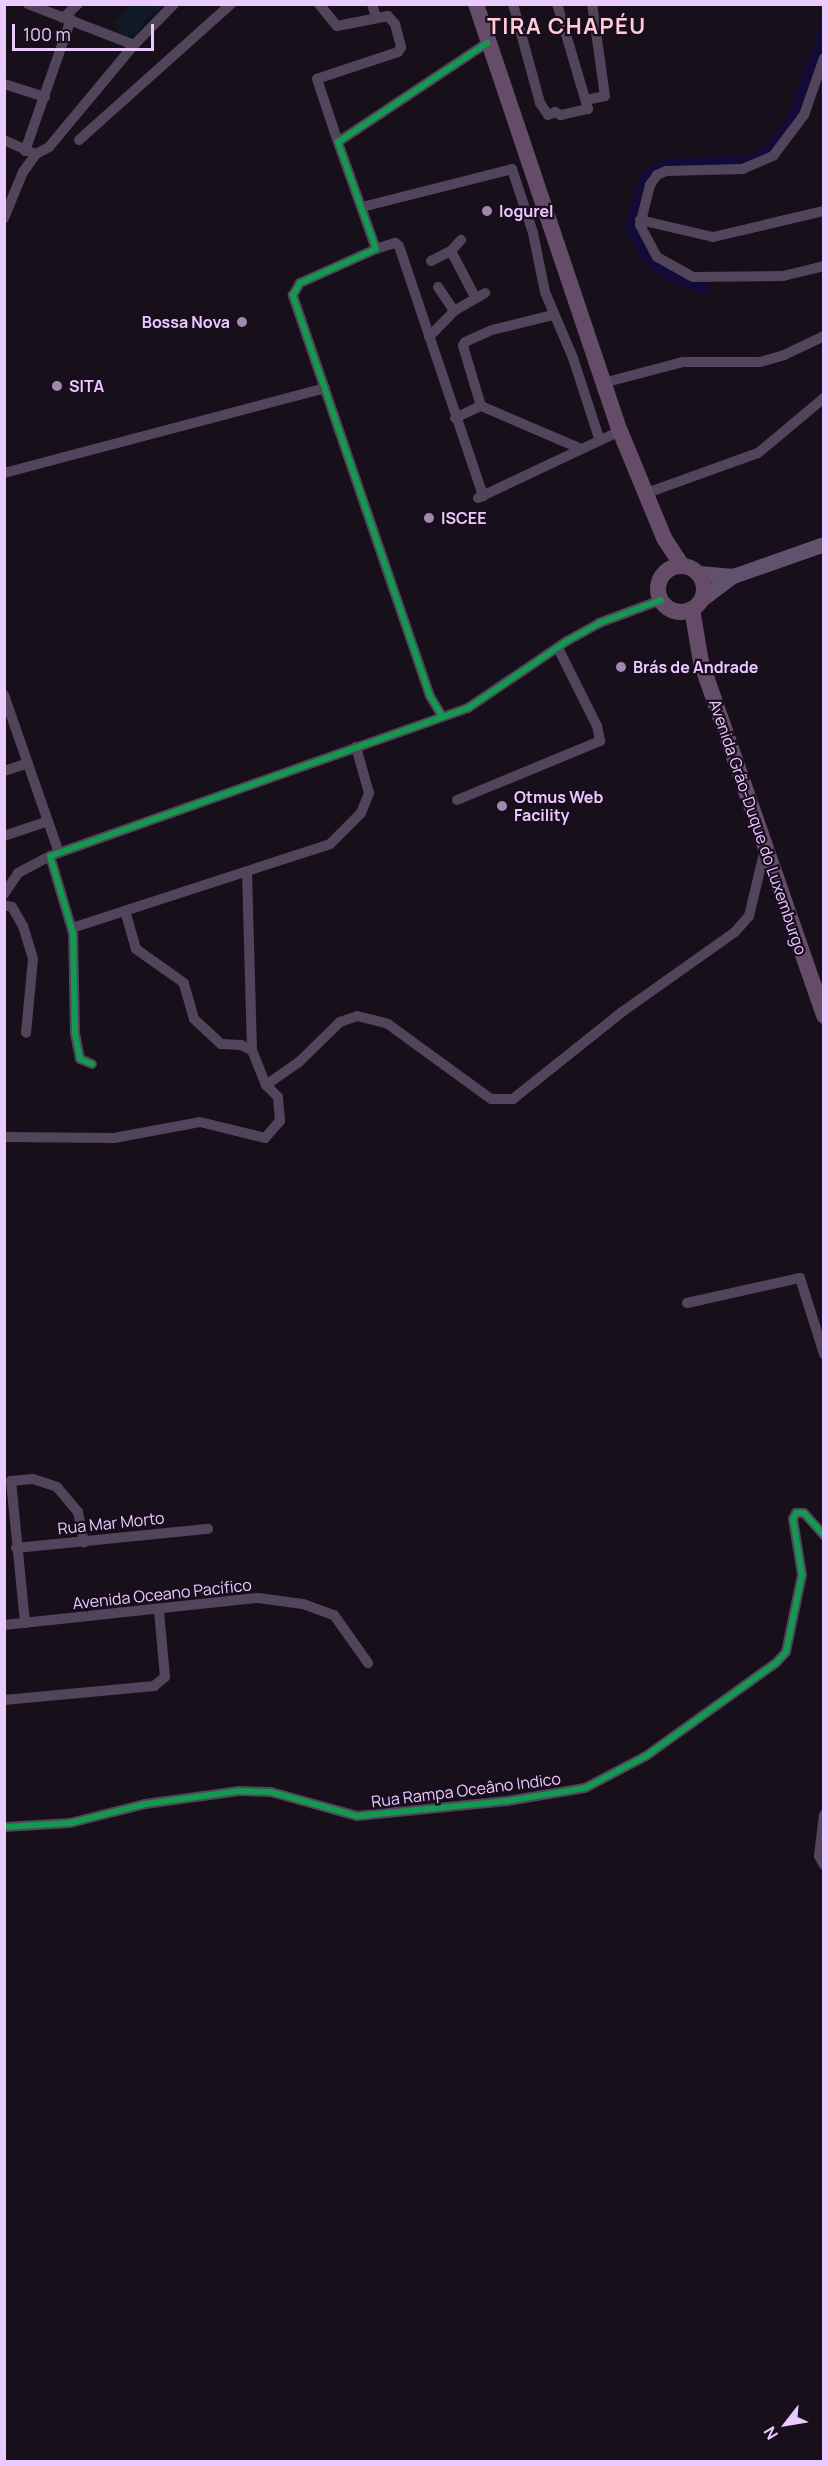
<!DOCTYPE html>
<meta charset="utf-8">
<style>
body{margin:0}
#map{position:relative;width:828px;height:2466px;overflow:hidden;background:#17101a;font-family:Manrope,sans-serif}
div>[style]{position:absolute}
.green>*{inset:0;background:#101a26}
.canal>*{height:10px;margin:-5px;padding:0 5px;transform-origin:5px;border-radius:5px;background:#120a37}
.street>*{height:10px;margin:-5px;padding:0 5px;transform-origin:5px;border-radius:5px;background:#52455b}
.secondary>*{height:15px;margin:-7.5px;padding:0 7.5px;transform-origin:7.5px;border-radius:7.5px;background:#62516e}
.primary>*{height:16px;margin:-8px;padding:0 8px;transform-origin:8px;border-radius:8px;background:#654c68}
.primary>.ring{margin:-8px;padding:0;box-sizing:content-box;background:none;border:16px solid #654c68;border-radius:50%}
.cycleway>*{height:6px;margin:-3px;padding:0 3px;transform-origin:3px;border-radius:3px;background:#139951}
.dots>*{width:16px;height:16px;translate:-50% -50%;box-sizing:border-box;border:3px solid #190c1e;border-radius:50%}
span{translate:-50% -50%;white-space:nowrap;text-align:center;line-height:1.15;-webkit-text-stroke:4.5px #190c1e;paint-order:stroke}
.poi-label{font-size:16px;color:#ebcafe;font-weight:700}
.left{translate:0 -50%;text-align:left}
.right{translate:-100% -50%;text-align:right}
.street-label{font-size:16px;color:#ebcafe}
.district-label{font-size:22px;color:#feccd2;font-weight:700;letter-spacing:1.5px}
.frame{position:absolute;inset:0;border:6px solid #ebcafe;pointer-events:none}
.north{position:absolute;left:756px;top:2394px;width:60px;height:60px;-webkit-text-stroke:4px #190c1e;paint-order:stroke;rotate:239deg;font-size:16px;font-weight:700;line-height:24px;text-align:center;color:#ebcafe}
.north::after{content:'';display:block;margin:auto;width:21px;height:27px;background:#ebcafe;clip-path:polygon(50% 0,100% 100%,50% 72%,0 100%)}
.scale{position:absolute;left:12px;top:24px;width:142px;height:27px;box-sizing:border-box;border:3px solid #ebcafe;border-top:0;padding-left:8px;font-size:18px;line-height:21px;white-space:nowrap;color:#ebcafe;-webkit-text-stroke:4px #190c1e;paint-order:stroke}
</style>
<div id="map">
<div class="green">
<div style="clip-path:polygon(131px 5px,139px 7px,166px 5px,145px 20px,137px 34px,130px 37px,120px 33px,115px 22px)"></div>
</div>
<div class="canal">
<div style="left:795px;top:112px;width:86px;rotate:-70.3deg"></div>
<div style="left:652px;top:170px;width:20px;rotate:-18deg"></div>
<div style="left:671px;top:164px;width:84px;rotate:-3.4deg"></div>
<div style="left:755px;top:159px;width:21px;rotate:-37deg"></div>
<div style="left:772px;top:146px;width:39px;rotate:-55deg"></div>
<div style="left:633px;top:214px;width:40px;rotate:-71.1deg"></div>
<div style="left:633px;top:217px;width:12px;rotate:104deg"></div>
<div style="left:630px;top:229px;width:35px;rotate:59deg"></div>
<div style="left:648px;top:259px;width:28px;rotate:39deg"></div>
<div style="left:670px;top:277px;width:37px;rotate:19deg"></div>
</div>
<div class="street">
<div style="left:28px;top:4px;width:114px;rotate:21.1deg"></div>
<div style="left:319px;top:4px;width:28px;rotate:51deg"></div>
<div style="left:337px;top:26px;width:52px;rotate:-11.1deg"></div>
<div style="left:388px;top:16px;width:11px;rotate:49deg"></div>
<div style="left:395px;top:24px;width:24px;rotate:75deg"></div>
<div style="left:401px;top:47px;width:6px;rotate:121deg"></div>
<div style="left:398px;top:52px;width:85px;rotate:161.6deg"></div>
<div style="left:317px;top:79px;width:66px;rotate:71.6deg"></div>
<div style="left:372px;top:4px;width:14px;rotate:73deg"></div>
<div style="left:513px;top:4px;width:103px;rotate:74.7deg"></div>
<div style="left:540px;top:103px;width:14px;rotate:56deg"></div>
<div style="left:548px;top:115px;width:8px;rotate:-23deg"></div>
<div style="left:555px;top:112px;width:7px;rotate:27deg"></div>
<div style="left:561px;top:115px;width:28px;rotate:-13deg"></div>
<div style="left:588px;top:109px;width:109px;rotate:-106.4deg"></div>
<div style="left:63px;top:18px;width:21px;rotate:-43deg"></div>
<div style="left:824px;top:58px;width:60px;rotate:109.3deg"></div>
<div style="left:804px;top:115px;width:51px;rotate:127.1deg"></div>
<div style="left:773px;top:156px;width:33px;rotate:157deg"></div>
<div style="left:743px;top:169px;width:77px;rotate:178.5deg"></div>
<div style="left:666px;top:171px;width:10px;rotate:156deg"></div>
<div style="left:657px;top:175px;width:12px;rotate:125deg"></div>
<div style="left:650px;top:185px;width:41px;rotate:104deg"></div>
<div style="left:640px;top:225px;width:36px;rotate:62deg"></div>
<div style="left:657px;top:257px;width:41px;rotate:29.1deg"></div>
<div style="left:693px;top:277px;width:90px;rotate:-0.6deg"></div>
<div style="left:783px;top:276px;width:42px;rotate:-13.7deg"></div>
<div style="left:4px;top:84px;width:43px;rotate:17.6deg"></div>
<div style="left:586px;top:100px;width:19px;rotate:-12deg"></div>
<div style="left:605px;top:96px;width:93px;rotate:-98deg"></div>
<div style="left:4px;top:140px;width:35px;rotate:24deg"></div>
<div style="left:36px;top:154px;width:15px;rotate:-28deg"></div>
<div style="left:49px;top:147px;width:133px;rotate:-50.2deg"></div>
<div style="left:134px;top:45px;width:57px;rotate:-45.7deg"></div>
<div style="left:79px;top:140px;width:204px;rotate:-41.8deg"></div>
<div style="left:25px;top:151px;width:140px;rotate:-70.8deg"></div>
<div style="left:362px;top:207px;width:155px;rotate:-14.2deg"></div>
<div style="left:512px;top:169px;width:67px;rotate:71.8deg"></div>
<div style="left:533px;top:233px;width:60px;rotate:78.5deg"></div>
<div style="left:545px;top:292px;width:72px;rotate:67deg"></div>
<div style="left:573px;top:358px;width:84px;rotate:72deg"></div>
<div style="left:4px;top:218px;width:50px;rotate:-67.6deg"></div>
<div style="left:23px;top:172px;width:22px;rotate:-54deg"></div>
<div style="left:640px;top:220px;width:75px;rotate:13.1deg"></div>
<div style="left:713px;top:237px;width:114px;rotate:-13.2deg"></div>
<div style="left:376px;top:249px;width:20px;rotate:-18deg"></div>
<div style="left:395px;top:243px;width:5px;rotate:37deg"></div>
<div style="left:399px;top:246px;width:264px;rotate:71.4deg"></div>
<div style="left:451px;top:251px;width:47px;rotate:62.4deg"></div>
<div style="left:431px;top:261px;width:22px;rotate:-27deg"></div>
<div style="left:451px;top:251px;width:15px;rotate:-48deg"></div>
<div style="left:438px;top:287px;width:29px;rotate:56deg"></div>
<div style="left:429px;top:337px;width:36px;rotate:-46deg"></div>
<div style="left:454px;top:311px;width:36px;rotate:-30deg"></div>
<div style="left:603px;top:383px;width:83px;rotate:-14.7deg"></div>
<div style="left:683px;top:362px;width:77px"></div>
<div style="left:760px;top:362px;width:25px;rotate:-16deg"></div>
<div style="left:784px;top:355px;width:44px;rotate:-25.4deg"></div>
<div style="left:481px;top:406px;width:63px;rotate:-106.7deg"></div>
<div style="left:463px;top:346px;width:4px;rotate:-63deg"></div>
<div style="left:465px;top:342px;width:30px;rotate:-24deg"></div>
<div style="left:492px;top:330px;width:63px;rotate:-13.8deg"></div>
<div style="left:455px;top:418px;width:29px;rotate:-25deg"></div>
<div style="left:481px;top:406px;width:107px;rotate:23.2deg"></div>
<div style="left:4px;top:473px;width:332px;rotate:-14.8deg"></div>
<div style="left:644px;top:494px;width:121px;rotate:-19.8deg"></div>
<div style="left:758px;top:453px;width:86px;rotate:-39.8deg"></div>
<div style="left:478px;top:498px;width:157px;rotate:-25.3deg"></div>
<div style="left:4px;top:695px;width:167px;rotate:70.8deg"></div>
<div style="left:442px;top:716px;width:23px;rotate:-121deg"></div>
<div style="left:430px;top:696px;width:424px;rotate:-108.9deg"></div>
<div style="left:293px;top:295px;width:14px;rotate:-60deg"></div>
<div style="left:300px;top:283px;width:83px;rotate:-24.1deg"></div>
<div style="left:376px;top:249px;width:114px;rotate:-109.6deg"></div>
<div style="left:338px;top:142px;width:179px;rotate:-33.6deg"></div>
<div style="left:4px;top:771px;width:25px;rotate:-18deg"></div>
<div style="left:457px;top:800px;width:155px;rotate:-22.4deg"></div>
<div style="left:600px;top:741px;width:15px;rotate:-101deg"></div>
<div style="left:597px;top:726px;width:87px;rotate:-116.6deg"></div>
<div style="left:4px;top:836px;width:46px;rotate:-18.8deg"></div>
<div style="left:247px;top:872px;width:179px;rotate:88.4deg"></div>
<div style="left:4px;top:894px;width:25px;rotate:-56deg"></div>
<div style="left:18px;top:873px;width:36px;rotate:-28deg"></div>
<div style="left:4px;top:905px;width:8px;rotate:14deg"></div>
<div style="left:12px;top:907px;width:22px;rotate:60deg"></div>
<div style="left:23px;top:926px;width:34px;rotate:73deg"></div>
<div style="left:33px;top:959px;width:74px;rotate:95.4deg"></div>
<div style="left:72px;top:928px;width:271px;rotate:-18deg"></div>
<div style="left:330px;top:844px;width:44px;rotate:-45deg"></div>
<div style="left:361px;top:813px;width:22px;rotate:-68deg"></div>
<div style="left:369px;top:793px;width:48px;rotate:-105.8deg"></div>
<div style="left:92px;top:1064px;width:13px;rotate:-157deg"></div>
<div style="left:80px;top:1059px;width:26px;rotate:-101deg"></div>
<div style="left:75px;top:1033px;width:100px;rotate:-91.1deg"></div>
<div style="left:73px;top:933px;width:80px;rotate:-106.6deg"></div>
<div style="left:50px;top:856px;width:443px;rotate:-19.5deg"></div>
<div style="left:468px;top:708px;width:120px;rotate:-34.1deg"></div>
<div style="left:567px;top:641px;width:37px;rotate:-29deg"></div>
<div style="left:599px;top:623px;width:66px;rotate:-20.4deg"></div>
<div style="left:266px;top:1085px;width:39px;rotate:-35deg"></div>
<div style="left:298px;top:1063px;width:59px;rotate:-44.3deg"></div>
<div style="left:340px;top:1022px;width:18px;rotate:-19deg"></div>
<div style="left:357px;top:1016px;width:32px;rotate:14deg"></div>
<div style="left:388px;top:1024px;width:127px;rotate:36.1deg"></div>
<div style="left:491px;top:1099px;width:22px"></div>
<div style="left:513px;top:1099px;width:139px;rotate:-38.6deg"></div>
<div style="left:622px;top:1012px;width:138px;rotate:-35.3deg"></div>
<div style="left:735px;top:932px;width:21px;rotate:-49deg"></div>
<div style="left:749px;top:916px;width:69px;rotate:-76.6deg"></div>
<div style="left:4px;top:1137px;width:110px;rotate:0.5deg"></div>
<div style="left:114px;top:1138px;width:87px;rotate:-10.5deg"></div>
<div style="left:200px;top:1122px;width:67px;rotate:13.8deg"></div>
<div style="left:265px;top:1138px;width:23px;rotate:-49deg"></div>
<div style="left:280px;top:1121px;width:24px;rotate:-95deg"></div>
<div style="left:278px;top:1097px;width:17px;rotate:-135deg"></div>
<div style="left:266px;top:1085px;width:37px;rotate:-112deg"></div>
<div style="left:252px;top:1051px;width:13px;rotate:-151deg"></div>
<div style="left:241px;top:1045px;width:20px;rotate:-177deg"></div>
<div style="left:221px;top:1044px;width:37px;rotate:-137deg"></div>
<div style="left:194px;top:1019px;width:37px;rotate:-106deg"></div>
<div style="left:184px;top:983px;width:59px;rotate:-144.7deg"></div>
<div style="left:136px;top:949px;width:40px;rotate:-106deg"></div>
<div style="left:687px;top:1303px;width:116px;rotate:-12.5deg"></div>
<div style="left:800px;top:1278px;width:80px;rotate:72.5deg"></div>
<div style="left:16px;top:1548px;width:193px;rotate:-5.7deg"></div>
<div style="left:25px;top:1623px;width:143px;rotate:-95.6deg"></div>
<div style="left:11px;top:1481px;width:22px;rotate:-5deg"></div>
<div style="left:33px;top:1479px;width:25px;rotate:18deg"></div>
<div style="left:57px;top:1487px;width:33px;rotate:50deg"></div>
<div style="left:78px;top:1512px;width:31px;rotate:79deg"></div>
<div style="left:4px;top:1625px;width:255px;rotate:-6.1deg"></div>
<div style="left:258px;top:1598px;width:45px;rotate:7.6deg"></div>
<div style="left:303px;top:1604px;width:33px;rotate:20deg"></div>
<div style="left:334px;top:1615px;width:59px;rotate:54.7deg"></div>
<div style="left:4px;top:1700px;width:151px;rotate:-5.3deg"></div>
<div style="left:154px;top:1686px;width:14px;rotate:-39deg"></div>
<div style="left:165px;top:1677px;width:66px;rotate:-95.2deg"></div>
<div style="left:824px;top:1815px;width:41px;rotate:97deg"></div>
<div style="left:819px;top:1856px;width:10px;rotate:61deg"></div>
<div style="left:4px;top:1827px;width:66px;rotate:-3.5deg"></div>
<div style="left:70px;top:1823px;width:77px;rotate:-14.2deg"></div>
<div style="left:145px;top:1804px;width:95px;rotate:-7.9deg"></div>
<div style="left:239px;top:1791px;width:32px;rotate:2deg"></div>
<div style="left:271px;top:1792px;width:89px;rotate:15.6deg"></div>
<div style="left:357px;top:1816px;width:151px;rotate:-5.7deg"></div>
<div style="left:507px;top:1801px;width:79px;rotate:-9.5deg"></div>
<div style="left:585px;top:1788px;width:69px;rotate:-27.7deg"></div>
<div style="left:646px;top:1756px;width:160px;rotate:-35.6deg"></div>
<div style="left:776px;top:1663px;width:15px;rotate:-48deg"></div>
<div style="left:786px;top:1652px;width:79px;rotate:-78.3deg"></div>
<div style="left:802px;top:1575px;width:57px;rotate:-99.1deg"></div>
<div style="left:793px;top:1519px;width:7px;rotate:-63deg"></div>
<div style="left:796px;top:1513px;width:8px"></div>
<div style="left:804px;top:1513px;width:30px;rotate:48deg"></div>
</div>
<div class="secondary">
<div style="left:698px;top:573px;width:35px;rotate:5deg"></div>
<div style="left:702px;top:599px;width:39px;rotate:-37deg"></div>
<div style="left:733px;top:576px;width:96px;rotate:-19.4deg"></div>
</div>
<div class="primary">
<div style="left:476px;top:4px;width:451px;rotate:71.4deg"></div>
<div style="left:620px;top:431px;width:116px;rotate:67.6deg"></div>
<div style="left:664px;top:538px;width:33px;rotate:57deg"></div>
<div class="ring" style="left:658px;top:566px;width:30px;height:30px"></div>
<div style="left:692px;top:609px;width:54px;rotate:80.4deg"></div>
<div style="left:701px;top:662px;width:375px;rotate:70.8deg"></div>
</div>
<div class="cycleway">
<div style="left:442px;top:716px;width:23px;rotate:-121deg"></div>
<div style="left:430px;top:696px;width:424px;rotate:-108.9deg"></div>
<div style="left:293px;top:295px;width:14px;rotate:-60deg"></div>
<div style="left:300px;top:283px;width:83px;rotate:-24.1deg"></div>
<div style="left:376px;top:249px;width:114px;rotate:-109.6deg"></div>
<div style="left:338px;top:142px;width:179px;rotate:-33.6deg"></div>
<div style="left:92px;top:1064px;width:13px;rotate:-157deg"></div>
<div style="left:80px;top:1059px;width:26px;rotate:-101deg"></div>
<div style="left:75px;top:1033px;width:100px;rotate:-91.1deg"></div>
<div style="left:73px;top:933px;width:80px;rotate:-106.6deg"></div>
<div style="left:50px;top:856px;width:443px;rotate:-19.5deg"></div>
<div style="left:468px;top:708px;width:120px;rotate:-34.1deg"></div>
<div style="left:567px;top:641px;width:37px;rotate:-29deg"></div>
<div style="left:599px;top:623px;width:66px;rotate:-20.4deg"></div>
<div style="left:4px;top:1827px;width:66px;rotate:-3.5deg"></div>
<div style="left:70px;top:1823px;width:77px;rotate:-14.2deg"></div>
<div style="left:145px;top:1804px;width:95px;rotate:-7.9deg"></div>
<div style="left:239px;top:1791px;width:32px;rotate:2deg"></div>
<div style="left:271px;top:1792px;width:89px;rotate:15.6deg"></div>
<div style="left:357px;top:1816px;width:151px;rotate:-5.7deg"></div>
<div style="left:507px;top:1801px;width:79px;rotate:-9.5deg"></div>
<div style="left:585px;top:1788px;width:69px;rotate:-27.7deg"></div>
<div style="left:646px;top:1756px;width:160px;rotate:-35.6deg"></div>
<div style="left:776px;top:1663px;width:15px;rotate:-48deg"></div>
<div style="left:786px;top:1652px;width:79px;rotate:-78.3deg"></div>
<div style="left:802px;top:1575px;width:57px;rotate:-99.1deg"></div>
<div style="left:793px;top:1519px;width:7px;rotate:-63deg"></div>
<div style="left:796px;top:1513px;width:8px"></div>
<div style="left:804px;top:1513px;width:30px;rotate:48deg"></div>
</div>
<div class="dots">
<div style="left:487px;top:211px;background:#a189ae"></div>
<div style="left:242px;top:322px;background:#a189ae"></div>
<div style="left:57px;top:386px;background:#a189ae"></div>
<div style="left:429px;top:518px;background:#a189ae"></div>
<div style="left:621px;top:667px;background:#a189ae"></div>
<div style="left:502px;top:806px;background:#a189ae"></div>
</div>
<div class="poi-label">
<span class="left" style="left:499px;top:211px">Iogurel</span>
<span class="right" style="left:230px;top:322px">Bossa Nova</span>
<span class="left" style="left:69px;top:386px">SITA</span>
<span class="left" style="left:441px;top:518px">ISCEE</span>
<span class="left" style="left:633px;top:667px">Brás de Andrade</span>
<span class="left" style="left:514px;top:806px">Otmus Web<br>Facility</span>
</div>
<div class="street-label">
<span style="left:758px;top:827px;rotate:71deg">Avenida Grão-Duque do Luxemburgo</span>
<span style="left:111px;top:1523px;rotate:-6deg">Rua Mar Morto</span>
<span style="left:162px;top:1594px;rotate:-6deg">Avenida Oceano Pacífico</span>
<span style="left:466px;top:1790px;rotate:-7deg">Rua Rampa Oceâno Indico</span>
</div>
<div class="district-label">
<span style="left:567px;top:27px">TIRA CHAPÉU</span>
</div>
<div class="frame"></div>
<div class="north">N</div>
<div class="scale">100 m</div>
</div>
